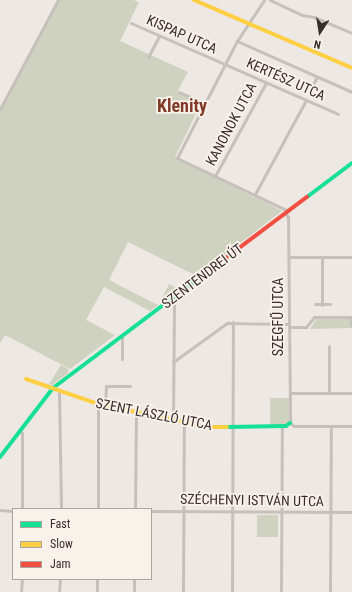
<!DOCTYPE html>
<meta charset="utf-8">
<style>
body{margin:0}
#map{position:relative;width:352px;height:592px;overflow:hidden;background:#ede8e3;font-family:"Roboto Condensed",sans-serif}
div>[style]{position:absolute}
.green>*{inset:0;background:#cfd2be;transform-origin:0 0}
.street>*{height:3px;margin:-1.5px;padding:0 1.5px;transform-origin:1.5px;border-radius:1.5px;background:#c6c0bc}
.fast>*{height:4px;margin:-2px;padding:0 2px;transform-origin:2px;border-radius:2px;background:#16e098}
.slow>*{height:4px;margin:-2px;padding:0 2px;transform-origin:2px;border-radius:2px;background:#ffcf43}
.jam>*{height:4px;margin:-2px;padding:0 2px;transform-origin:2px;border-radius:2px;background:#f24e42}
span{translate:-50% -50%;white-space:nowrap;text-align:center;line-height:1.15;-webkit-text-stroke:3.5px #f9f2eb;paint-order:stroke}
.street-label{font-size:14px;color:#372d2a}
.district-label{font-size:18px;color:#813928;font-weight:700}
.legend{position:absolute;left:12px;top:508px;width:140px;height:72px;box-sizing:border-box;background:#f9f2eb;border:1px solid #aba39e;margin:0;padding:5px 7px;list-style:none;font-size:12px;color:#372d2a}
.legend li{display:flex;align-items:center;gap:8px;height:20px}
.legend b{width:20px;border:1px solid #aba39e}
.north{position:absolute;left:300px;top:12px;width:40px;height:40px;-webkit-text-stroke:3px #f9f2eb;paint-order:stroke;rotate:192deg;font-size:11px;font-weight:700;line-height:16px;text-align:center;color:#372d2a}
.north::after{content:'';display:block;margin:auto;width:14px;height:18px;background:#372d2a;clip-path:polygon(50% 0,100% 100%,50% 72%,0 100%)}
</style>
<div id="map">
<div class="green">
<div style="clip-path:polygon(59px 0,133px 0,139px 2px,120px 41px,188px 72px,177px 92px,201px 103px,175px 157px,282px 211px,197px 276px,128px 242px,109px 280px,158px 305px,150px 311px,104px 287px,86px 320px,115px 335px,70px 369px,5px 335px,0 343px,0 110px)"></div>
<div style="clip-path:polygon(169px 284px,180px 290px,161px 302px,162px 298px)"></div>
<div style="clip-path:polygon(352px 317px,352px 328px,310px 329px,317px 318px)"></div>
<div style="clip-path:polygon(61px 365px,68px 369px,68px 373px,52px 385px,49px 384px)"></div>
<div style="clip-path:polygon(270px 398px,290px 398px,290px 423px,286px 426px,270px 426px)"></div>
<div style="left:257px;top:515px;width:21px;height:22px"></div>
</div>
<div class="street">
<div style="left:270px;top:0;width:35px;rotate:25deg"></div>
<div style="left:302px;top:15px;width:12px;rotate:9deg"></div>
<div style="left:314px;top:17px;width:41px;rotate:22.8deg"></div>
<div style="left:131px;top:23px;width:226px;rotate:23.7deg"></div>
<div style="left:237px;top:41px;width:126px;rotate:23.9deg"></div>
<div style="left:148px;top:57px;width:24px;rotate:-62deg"></div>
<div style="left:312px;top:86px;width:10px;rotate:-61deg"></div>
<div style="left:179px;top:92px;width:27px;rotate:24deg"></div>
<div style="left:0;top:109px;width:123px;rotate:-62deg"></div>
<div style="left:177px;top:158px;width:131px;rotate:-62.9deg"></div>
<div style="left:237px;top:41px;width:49px;rotate:-56.6deg"></div>
<div style="left:177px;top:158px;width:123px;rotate:25.5deg"></div>
<div style="left:215px;top:176px;width:106px;rotate:-61.3deg"></div>
<div style="left:255px;top:194px;width:107px;rotate:-61.5deg"></div>
<div style="left:285px;top:213px;width:5px;rotate:53deg"></div>
<div style="left:288px;top:217px;width:206px;rotate:89.4deg"></div>
<div style="left:290px;top:423px;width:5px;rotate:37deg"></div>
<div style="left:294px;top:426px;width:58px"></div>
<div style="left:289px;top:257px;width:63px"></div>
<div style="left:322px;top:257px;width:48px;rotate:90deg"></div>
<div style="left:315px;top:304px;width:15px"></div>
<div style="left:351px;top:317px;width:8px;rotate:90deg"></div>
<div style="left:289px;top:327px;width:17px"></div>
<div style="left:306px;top:327px;width:13px;rotate:-51deg"></div>
<div style="left:314px;top:317px;width:38px"></div>
<div style="left:122px;top:359px;width:23px;rotate:-90deg"></div>
<div style="left:173px;top:362px;width:67px;rotate:-35.8deg"></div>
<div style="left:227px;top:323px;width:62px;rotate:0.9deg"></div>
<div style="left:59px;top:392px;width:117px;rotate:89deg"></div>
<div style="left:290px;top:393px;width:62px"></div>
<div style="left:329px;top:393px;width:47px;rotate:-90deg"></div>
<div style="left:105px;top:405px;width:19px;rotate:-87deg"></div>
<div style="left:106px;top:386px;width:24px"></div>
<div style="left:173px;top:420px;width:122px;rotate:-89.5deg"></div>
<div style="left:19px;top:430px;width:4px;rotate:45deg"></div>
<div style="left:22px;top:433px;width:76px;rotate:90deg"></div>
<div style="left:98px;top:509px;width:105px;rotate:-90deg"></div>
<div style="left:135px;top:509px;width:97px;rotate:-89.4deg"></div>
<div style="left:0;top:510px;width:13px;rotate:4deg"></div>
<div style="left:151px;top:511px;width:201px;rotate:0.3deg"></div>
<div style="left:21px;top:592px;width:13px;rotate:-86deg"></div>
<div style="left:59px;top:592px;width:13px;rotate:-86deg"></div>
<div style="left:97px;top:592px;width:13px;rotate:-90deg"></div>
<div style="left:134px;top:592px;width:13px;rotate:-90deg"></div>
<div style="left:183px;top:592px;width:170px;rotate:-89.7deg"></div>
<div style="left:232px;top:592px;width:270px;rotate:-89.8deg"></div>
<div style="left:281px;top:592px;width:166px;rotate:-89.7deg"></div>
<div style="left:330px;top:592px;width:166px;rotate:-89.7deg"></div>
</div>
<div class="fast">
<div style="left:307px;top:197px;width:56px;rotate:-37.1deg"></div>
<div style="left:227px;top:427px;width:59px;rotate:-1deg"></div>
<div style="left:286px;top:426px;width:5px;rotate:-37deg"></div>
<div style="left:0;top:457px;width:87px;rotate:-52.5deg"></div>
<div style="left:53px;top:388px;width:183px;rotate:-37deg"></div>
</div>
<div class="slow">
<div style="left:194px;top:0;width:172px;rotate:23.3deg"></div>
<div style="left:26px;top:379px;width:76px;rotate:19.1deg"></div>
<div style="left:98px;top:404px;width:112px;rotate:11.8deg"></div>
<div style="left:208px;top:427px;width:19px"></div>
</div>
<div class="jam">
<div style="left:199px;top:278px;width:135px;rotate:-36.9deg"></div>
</div>
<div class="street-label">
<span style="left:182px;top:34px;rotate:24deg">KISPAP UTCA</span>
<span style="left:286px;top:79px;rotate:24deg">KERTÉSZ UTCA</span>
<span style="left:231px;top:124px;rotate:-62deg">KANONOK UTCA</span>
<span style="left:202px;top:276px;rotate:-37deg">SZENTENDREI ÚT</span>
<span style="left:278px;top:317px;rotate:-90deg">SZEGFŰ UTCA</span>
<span style="left:154px;top:414px;rotate:11deg">SZENT LÁSZLÓ UTCA</span>
<span style="left:252px;top:500px;rotate:1deg">SZÉCHENYI ISTVÁN UTCA</span>
</div>
<div class="district-label">
<span style="left:182px;top:106px">Klenity</span>
</div>
<ul class="legend">
<li><b style="height:5px;background:#16e098"></b>Fast</li>
<li><b style="height:5px;background:#ffcf43"></b>Slow</li>
<li><b style="height:5px;background:#f24e42"></b>Jam</li>
</ul>
<div class="north">N</div>
</div>
